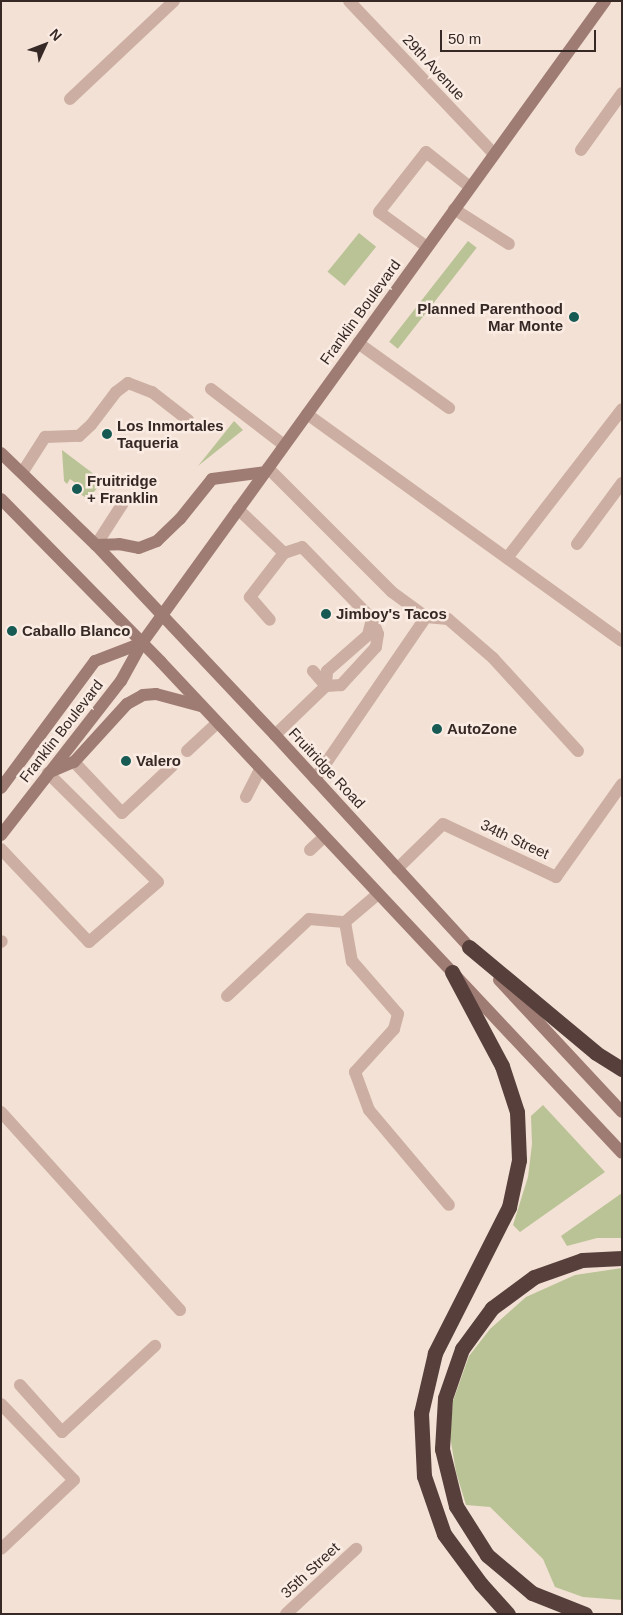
<!DOCTYPE html>
<style>
body{margin:0}
#map{position:relative;width:623px;height:1615px;overflow:hidden;background:#f3e1d6;font-family:Arial,sans-serif}
div>[style]{position:absolute}
.green>*{inset:0;background:#bac395;transform-origin:0 0}
.lane>*{height:12px;margin:-6px;padding:0 6px;transform-origin:6px;border-radius:6px;background:#ccafa2}
.street>*{height:12px;margin:-6px;padding:0 6px;transform-origin:6px;border-radius:6px;background:#ccafa2}
.secondary>*{height:12px;margin:-6px;padding:0 6px;transform-origin:6px;border-radius:6px;background:#9f7c73}
.highway>*{height:15px;margin:-7.5px;padding:0 7.5px;transform-origin:7.5px;border-radius:7.5px;background:#57403b}
.dots>*{width:14px;height:14px;translate:-50% -50%;box-sizing:border-box;border:2px solid #faece3;border-radius:50%}
span{translate:-50% -50%;white-space:nowrap;text-align:center;line-height:1.15;-webkit-text-stroke:5px #faece3;paint-order:stroke}
.street-label{font-size:15px;color:#352825}
.poi-label{font-size:15px;color:#352825;font-weight:700}
.right{translate:-100% -50%;text-align:right}
.left{translate:0 -50%;text-align:left}
.frame{position:absolute;inset:0;border:2px solid #352825;pointer-events:none}
.north{position:absolute;left:20px;top:20px;width:50px;height:50px;-webkit-text-stroke:4px #faece3;paint-order:stroke;rotate:47deg;font-size:14px;font-weight:700;line-height:20px;text-align:center;color:#352825}
.north::after{content:'';display:block;margin:auto;width:18px;height:22px;background:#352825;clip-path:polygon(50% 0,100% 100%,50% 72%,0 100%)}
.scale{position:absolute;left:440px;top:30px;width:156px;height:22px;box-sizing:border-box;border:2px solid #352825;border-top:0;padding-left:6px;font-size:15px;line-height:18px;white-space:nowrap;color:#352825;-webkit-text-stroke:4px #faece3;paint-order:stroke}
</style>
<div id="map">
<div class="green">
<div style="left:359px;top:233px;width:22px;height:50px;rotate:39deg"></div>
<div style="left:468px;top:241px;width:11px;height:128px;rotate:38deg"></div>
<div style="clip-path:polygon(234px 421px,243px 430px,198px 466px)"></div>
<div style="clip-path:polygon(62px 450px,103px 481px,88px 499px,80px 494px,84px 489px,70px 479px,67px 484px,64px 481px)"></div>
<div style="clip-path:polygon(543px 1105px,605px 1172px,520px 1232px,513px 1225px,528px 1177px,532px 1144px,531px 1116px)"></div>
<div style="clip-path:polygon(622px 1193px,622px 1238px,597px 1238px,567px 1246px,561px 1236px)"></div>
<div style="clip-path:polygon(622px 1268px,622px 1600px,583px 1597px,555px 1587px,543px 1559px,490px 1507px,466px 1505px,456px 1472px,450px 1436px,453px 1401px,469px 1356px,490px 1329px,526px 1297px,575px 1275px)"></div>
</div>
<div class="lane">
<div style="left:70px;top:99px;width:143px;rotate:-43.3deg"></div>
<div style="left:581px;top:150px;width:70px;rotate:-54.3deg"></div>
<div style="left:454px;top:209px;width:65px;rotate:32.5deg"></div>
<div style="left:427px;top:247px;width:59px;rotate:-143.9deg"></div>
<div style="left:379px;top:212px;width:76px;rotate:-51.9deg"></div>
<div style="left:426px;top:152px;width:56px;rotate:38.5deg"></div>
<div style="left:358px;top:343px;width:112px;rotate:35.5deg"></div>
<div style="left:211px;top:389px;width:92px;rotate:37.5deg"></div>
<div style="left:307px;top:414px;width:388px;rotate:35.8deg"></div>
<div style="left:268px;top:468px;width:175px;rotate:45deg"></div>
<div style="left:392px;top:592px;width:42px;rotate:36.3deg"></div>
<div style="left:426px;top:617px;width:22px;rotate:5deg"></div>
<div style="left:448px;top:619px;width:60px;rotate:40.9deg"></div>
<div style="left:493px;top:658px;width:126px;rotate:47.6deg"></div>
<div style="left:22px;top:473px;width:43px;rotate:-57.4deg"></div>
<div style="left:45px;top:437px;width:34px;rotate:-2deg"></div>
<div style="left:79px;top:436px;width:16px;rotate:-43deg"></div>
<div style="left:91px;top:425px;width:41px;rotate:-52.9deg"></div>
<div style="left:116px;top:392px;width:15px;rotate:-37deg"></div>
<div style="left:128px;top:383px;width:26px;rotate:21deg"></div>
<div style="left:152px;top:392px;width:46px;rotate:37.9deg"></div>
<div style="left:238px;top:509px;width:64px;rotate:43.7deg"></div>
<div style="left:284px;top:553px;width:56px;rotate:127.7deg"></div>
<div style="left:250px;top:597px;width:30px;rotate:49deg"></div>
<div style="left:577px;top:544px;width:76px;rotate:-53.6deg"></div>
<div style="left:96px;top:545px;width:50px;rotate:-57.3deg"></div>
<div style="left:284px;top:553px;width:19px;rotate:-18deg"></div>
<div style="left:302px;top:547px;width:100px;rotate:45.8deg"></div>
<div style="left:372px;top:619px;width:16px;rotate:68deg"></div>
<div style="left:378px;top:634px;width:13px;rotate:99deg"></div>
<div style="left:376px;top:647px;width:52px;rotate:132.6deg"></div>
<div style="left:341px;top:685px;width:15px;rotate:176deg"></div>
<div style="left:326px;top:686px;width:15px;rotate:-86deg"></div>
<div style="left:327px;top:671px;width:55px;rotate:-41.3deg"></div>
<div style="left:368px;top:635px;width:16px;rotate:-76deg"></div>
<div style="left:507px;top:558px;width:188px;rotate:-52.3deg"></div>
<div style="left:275px;top:735px;width:71px;rotate:-43.9deg"></div>
<div style="left:326px;top:686px;width:20px;rotate:-131deg"></div>
<div style="left:187px;top:751px;width:41px;rotate:-43deg"></div>
<div style="left:74px;top:762px;width:70px;rotate:46.7deg"></div>
<div style="left:122px;top:813px;width:69px;rotate:-43.2deg"></div>
<div style="left:315px;top:779px;width:196px;rotate:-55.6deg"></div>
<div style="left:246px;top:797px;width:30px;rotate:-63deg"></div>
<div style="left:1px;top:849px;width:128px;rotate:46.6deg"></div>
<div style="left:89px;top:942px;width:91px;rotate:-41deg"></div>
<div style="left:158px;top:882px;width:155px;rotate:-135.3deg"></div>
<div style="left:310px;top:850px;width:19px;rotate:-43deg"></div>
<div style="left:345px;top:922px;width:40px;rotate:80deg"></div>
<div style="left:352px;top:961px;width:70px;rotate:49deg"></div>
<div style="left:398px;top:1014px;width:16px;rotate:105deg"></div>
<div style="left:394px;top:1029px;width:58px;rotate:132.2deg"></div>
<div style="left:355px;top:1072px;width:40px;rotate:69.8deg"></div>
<div style="left:369px;top:1110px;width:124px;rotate:49.9deg"></div>
<div style="left:1px;top:942px;width:1px;rotate:-45deg"></div>
<div style="left:1px;top:1112px;width:267px;rotate:47.9deg"></div>
<div style="left:20px;top:1385px;width:63px;rotate:48.2deg"></div>
<div style="left:62px;top:1432px;width:127px;rotate:-42.8deg"></div>
<div style="left:1px;top:1404px;width:105px;rotate:46.2deg"></div>
<div style="left:74px;top:1480px;width:100px;rotate:136.6deg"></div>
</div>
<div class="street">
<div style="left:349px;top:1px;width:211px;rotate:46.5deg"></div>
<div style="left:397px;top:869px;width:64px;rotate:-44.4deg"></div>
<div style="left:443px;top:824px;width:125px;rotate:25.1deg"></div>
<div style="left:556px;top:877px;width:114px;rotate:-54.6deg"></div>
<div style="left:227px;top:996px;width:112px;rotate:-43.2deg"></div>
<div style="left:309px;top:919px;width:36px;rotate:5deg"></div>
<div style="left:345px;top:922px;width:43px;rotate:-40.3deg"></div>
<div style="left:286px;top:1614px;width:96px;rotate:-42.9deg"></div>
</div>
<div class="secondary">
<div style="left:1px;top:453px;width:132px;rotate:44.1deg"></div>
<div style="left:96px;top:545px;width:261px;rotate:46.7deg"></div>
<div style="left:275px;top:735px;width:297px;rotate:47.5deg"></div>
<div style="left:1px;top:499px;width:228px;rotate:45.5deg"></div>
<div style="left:161px;top:662px;width:673px;rotate:46.8deg"></div>
<div style="left:96px;top:545px;width:23px;rotate:-2deg"></div>
<div style="left:119px;top:544px;width:20px;rotate:11deg"></div>
<div style="left:139px;top:548px;width:19px;rotate:-21deg"></div>
<div style="left:157px;top:541px;width:32px;rotate:-44deg"></div>
<div style="left:180px;top:519px;width:51px;rotate:-51.3deg"></div>
<div style="left:212px;top:479px;width:53px;rotate:-7.5deg"></div>
<div style="left:50px;top:772px;width:26px;rotate:-23deg"></div>
<div style="left:74px;top:762px;width:79px;rotate:-47.6deg"></div>
<div style="left:127px;top:704px;width:18px;rotate:-29deg"></div>
<div style="left:143px;top:695px;width:13px;rotate:-4deg"></div>
<div style="left:156px;top:694px;width:47px;rotate:14.9deg"></div>
<div style="left:1px;top:788px;width:158px;rotate:-53.5deg"></div>
<div style="left:95px;top:661px;width:50px;rotate:-21deg"></div>
<div style="left:1px;top:835px;width:195px;rotate:-52.1deg"></div>
<div style="left:121px;top:681px;width:43px;rotate:-61.1deg"></div>
<div style="left:142px;top:643px;width:792px;rotate:-54.2deg"></div>
<div style="left:499px;top:980px;width:180px;rotate:47deg"></div>
</div>
<div class="highway">
<div style="left:469px;top:947px;width:165px;rotate:39.8deg"></div>
<div style="left:596px;top:1053px;width:31px;rotate:32deg"></div>
<div style="left:452px;top:972px;width:106px;rotate:62deg"></div>
<div style="left:502px;top:1066px;width:48px;rotate:71.9deg"></div>
<div style="left:517px;top:1112px;width:48px;rotate:87.6deg"></div>
<div style="left:519px;top:1160px;width:48px;rotate:102deg"></div>
<div style="left:509px;top:1207px;width:164px;rotate:116.9deg"></div>
<div style="left:435px;top:1353px;width:62px;rotate:103.1deg"></div>
<div style="left:421px;top:1413px;width:63px;rotate:87.3deg"></div>
<div style="left:424px;top:1476px;width:61px;rotate:71deg"></div>
<div style="left:444px;top:1534px;width:62px;rotate:53.5deg"></div>
<div style="left:481px;top:1584px;width:40px;rotate:48deg"></div>
<div style="left:585px;top:1614px;width:57px;rotate:-158.4deg"></div>
<div style="left:532px;top:1593px;width:59px;rotate:-139.8deg"></div>
<div style="left:487px;top:1555px;width:58px;rotate:-122.3deg"></div>
<div style="left:456px;top:1506px;width:59px;rotate:-103.8deg"></div>
<div style="left:442px;top:1449px;width:51px;rotate:-86.6deg"></div>
<div style="left:445px;top:1398px;width:52px;rotate:-70.9deg"></div>
<div style="left:462px;top:1349px;width:51px;rotate:-53.8deg"></div>
<div style="left:492px;top:1308px;width:52px;rotate:-36.4deg"></div>
<div style="left:534px;top:1277px;width:51px;rotate:-19.5deg"></div>
<div style="left:582px;top:1260px;width:40px;rotate:-2.9deg"></div>
</div>
<div class="dots">
<div style="left:574px;top:317px;background:#175a54"></div>
<div style="left:107px;top:434px;background:#175a54"></div>
<div style="left:77px;top:489px;background:#175a54"></div>
<div style="left:326px;top:614px;background:#175a54"></div>
<div style="left:12px;top:631px;background:#175a54"></div>
<div style="left:437px;top:729px;background:#175a54"></div>
<div style="left:126px;top:761px;background:#175a54"></div>
</div>
<div class="street-label">
<span style="left:434px;top:67px;rotate:47deg">29th Avenue</span>
<span style="left:360px;top:312px;rotate:-54deg">Franklin Boulevard</span>
<span style="left:61px;top:731px;rotate:-52deg">Franklin Boulevard</span>
<span style="left:327px;top:768px;rotate:47deg">Fruitridge Road</span>
<span style="left:515px;top:839px;rotate:25deg">34th Street</span>
<span style="left:310px;top:1570px;rotate:-43deg">35th Street</span>
</div>
<div class="poi-label">
<span class="right" style="left:563px;top:317px">Planned Parenthood<br>Mar Monte</span>
<span class="left" style="left:117px;top:434px">Los Inmortales<br>Taqueria</span>
<span class="left" style="left:87px;top:489px">Fruitridge<br>+ Franklin</span>
<span class="left" style="left:336px;top:614px">Jimboy's Tacos</span>
<span class="left" style="left:22px;top:631px">Caballo Blanco</span>
<span class="left" style="left:447px;top:729px">AutoZone</span>
<span class="left" style="left:136px;top:761px">Valero</span>
</div>
<div class="frame"></div>
<div class="north">N</div>
<div class="scale">50 m</div>
</div>
